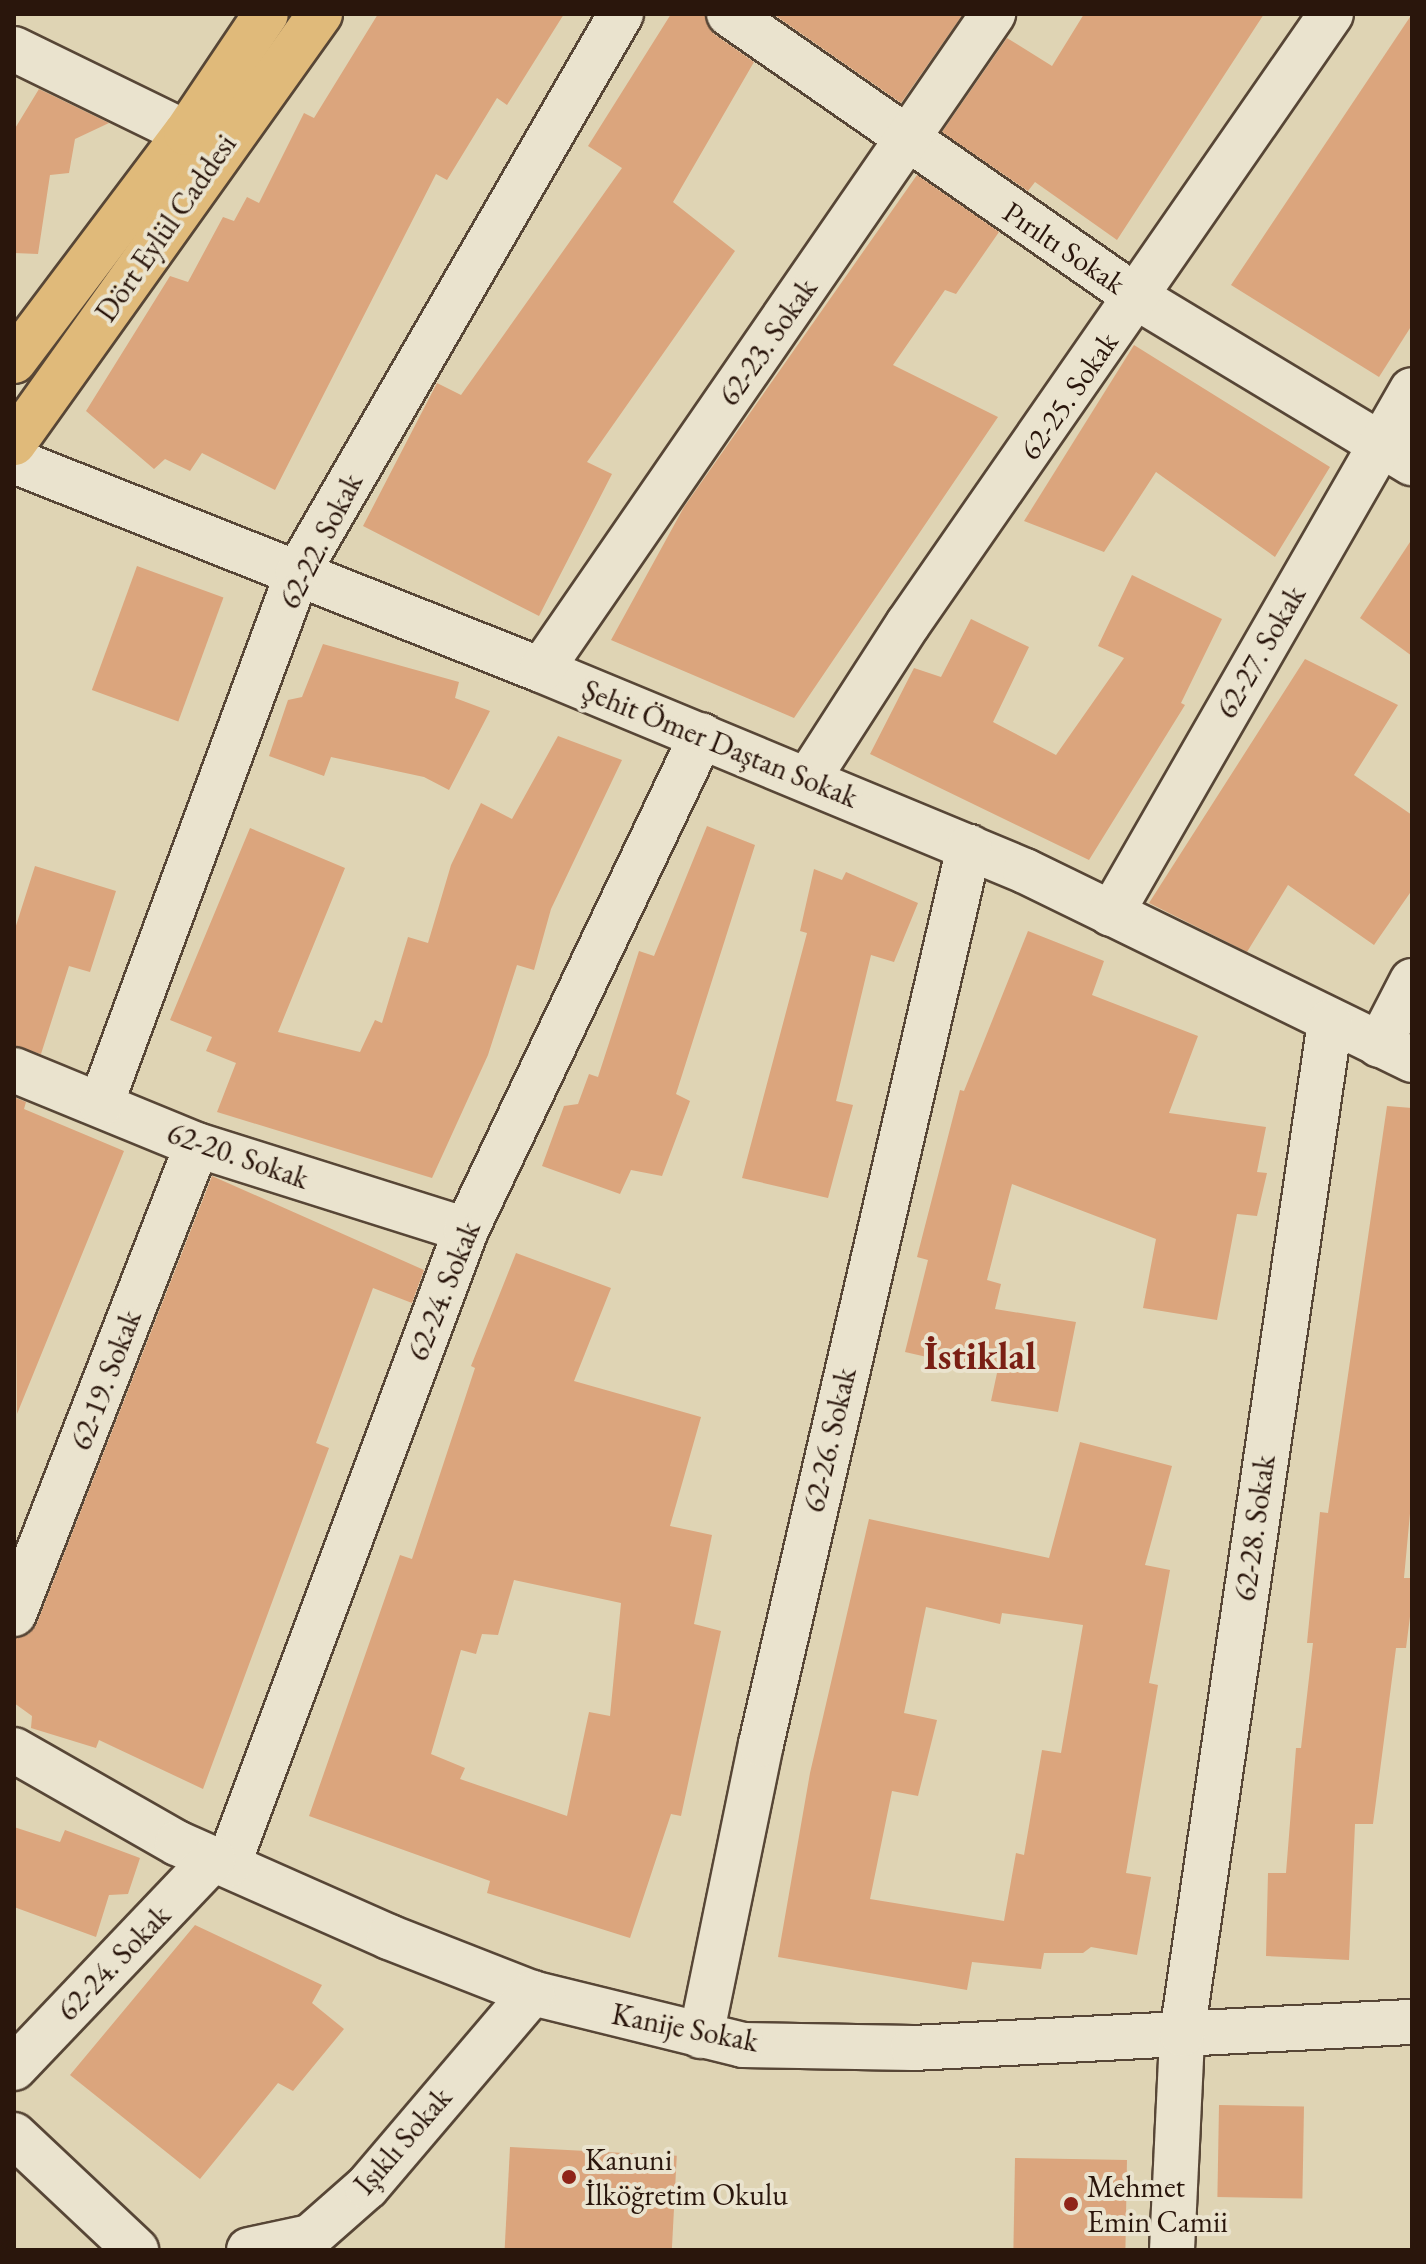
<!DOCTYPE html>
<meta charset="utf-8">
<style>
body{margin:0}
#map{position:relative;width:1426px;height:2264px;overflow:hidden;background:#dfd4b4;font-family:"EB Garamond",serif}
div>[style]{position:absolute}
.building>*{inset:0;background:#dba57d;transform-origin:0 0}
.roads{filter:drop-shadow(2px 0 #574636) drop-shadow(-2px 0 #574636) drop-shadow(0 2px #574636) drop-shadow(0 -2px #574636)}
.minor>*{height:44px;margin:-22px;padding:0 22px;transform-origin:22px;border-radius:22px;background:#eae3ce}
.major>*{height:44px;margin:-22px;padding:0 22px;transform-origin:22px;border-radius:22px;background:#e0ba7a}
.dots>*{width:22px;height:22px;translate:-50% -50%;box-sizing:border-box;border:4px solid #eae3ce;border-radius:50%}
span{translate:-50% -50%;white-space:nowrap;text-align:center;line-height:1.15;-webkit-text-stroke:8px #eae3ce;paint-order:stroke}
.street-label{font-size:30px;color:#2a160c}
.poi-label{font-size:30px;color:#2a160c}
.left{translate:0 -50%;text-align:left}
.district-label{font-size:38px;color:#7a1f14;font-weight:700}
.frame{position:absolute;inset:0;border:16px solid #2a160c;pointer-events:none}
</style>
<div id="map">
<div class="building">
<div style="clip-path:polygon(378px 14px,564px 14px,507px 105px,497px 98px,447px 180px,436px 174px,275px 490px,202px 453px,190px 471px,165px 459px,154px 469px,86px 411px,170px 276px,188px 282px,223px 217px,234px 221px,247px 197px,259px 203px,304px 113px,314px 118px)"></div>
<div style="clip-path:polygon(671px 14px,704px 14px,714px 34px,754px 62px,673px 202px,735px 251px,587px 462px,612px 474px,539px 616px,363px 526px,437px 383px,461px 395px,622px 168px,588px 146px)"></div>
<div style="clip-path:polygon(773px 14px,963px 14px,901px 103px)"></div>
<div style="clip-path:polygon(1084px 14px,1264px 14px,1117px 240px,1035px 182px,1028px 191px,942px 132px,1007px 38px,1052px 66px)"></div>
<div style="clip-path:polygon(1412px 14px,1412px 325px,1379px 377px,1231px 285px)"></div>
<div style="clip-path:polygon(39px 89px,109px 123px,75px 139px,69px 173px,50px 175px,38px 254px,14px 253px,14px 130px)"></div>
<div style="clip-path:polygon(917px 175px,999px 232px,956px 294px,945px 290px,893px 365px,998px 417px,794px 718px,611px 640px,684px 507px)"></div>
<div style="clip-path:polygon(1134px 345px,1330px 467px,1275px 557px,1156px 472px,1104px 552px,1024px 521px)"></div>
<div style="clip-path:polygon(1412px 539px,1412px 656px,1360px 618px)"></div>
<div style="left:137px;top:566px;width:92px;height:132px;rotate:20deg"></div>
<div style="clip-path:polygon(1132px 575px,1222px 619px,1181px 703px,1185px 705px,1089px 860px,870px 754px,914px 668px,941px 677px,971px 619px,1029px 647px,993px 722px,1056px 755px,1124px 658px,1098px 646px)"></div>
<div style="clip-path:polygon(323px 644px,459px 682px,455px 698px,490px 711px,449px 790px,424px 777px,331px 757px,324px 776px,269px 756px,288px 700px,302px 697px)"></div>
<div style="clip-path:polygon(1305px 659px,1398px 705px,1354px 775px,1412px 815px,1412px 890px,1374px 945px,1288px 885px,1247px 952px,1149px 903px)"></div>
<div style="clip-path:polygon(558px 736px,622px 760px,551px 909px,534px 970px,517px 965px,488px 1055px,432px 1178px,217px 1112px,236px 1063px,206px 1051px,212px 1037px,170px 1020px,250px 828px,345px 868px,278px 1032px,360px 1052px,375px 1020px,382px 1023px,408px 937px,428px 943px,451px 865px,481px 803px,512px 819px)"></div>
<div style="clip-path:polygon(707px 826px,755px 845px,676px 1094px,690px 1101px,662px 1176px,631px 1170px,620px 1194px,542px 1166px,564px 1106px,578px 1104px,589px 1074px,598px 1077px,639px 951px,654px 956px)"></div>
<div style="clip-path:polygon(35px 866px,116px 891px,90px 972px,69px 966px,41px 1054px,14px 1046px,14px 932px)"></div>
<div style="clip-path:polygon(814px 869px,842px 880px,846px 872px,918px 903px,894px 962px,871px 955px,836px 1101px,853px 1105px,828px 1198px,742px 1178px,807px 933px,800px 931px)"></div>
<div style="clip-path:polygon(1028px 931px,1104px 961px,1092px 995px,1198px 1036px,1169px 1113px,1266px 1127px,1257px 1172px,1267px 1173px,1257px 1216px,1237px 1214px,1217px 1320px,1143px 1308px,1156px 1239px,1012px 1184px,987px 1280px,1001px 1284px,995px 1309px,1076px 1322px,1058px 1412px,991px 1401px,997px 1373px,905px 1352px,928px 1260px,917px 1257px,960px 1090px,964px 1091px)"></div>
<div style="clip-path:polygon(14px 1097px,26px 1102px,24px 1109px,124px 1151px,17px 1414px)"></div>
<div style="clip-path:polygon(1387px 1106px,1412px 1108px,1412px 1492px,1404px 1578px,1412px 1578px,1412px 1601px,1406px 1648px,1396px 1648px,1373px 1824px,1355px 1824px,1349px 1960px,1266px 1956px,1268px 1873px,1286px 1873px,1296px 1748px,1301px 1748px,1313px 1643px,1307px 1643px,1320px 1512px,1328px 1513px)"></div>
<div style="clip-path:polygon(212px 1176px,424px 1270px,412px 1303px,373px 1288px,316px 1443px,329px 1448px,203px 1789px,99px 1740px,96px 1748px,31px 1728px,32px 1716px,14px 1703px,14px 1638px,29px 1634px,37px 1623px)"></div>
<div style="clip-path:polygon(evenodd,516px 1253px,611px 1288px,574px 1381px,701px 1417px,670px 1526px,712px 1535px,694px 1624px,721px 1631px,681px 1816px,671px 1814px,630px 1938px,487px 1893px,490px 1881px,309px 1816px,400px 1555px,412px 1559px,475px 1368px,471px 1366px,516px 1253px,514px 1580px,621px 1603px,610px 1716px,589px 1712px,567px 1816px,460px 1779px,465px 1768px,431px 1754px,461px 1650px,476px 1654px,482px 1634px,498px 1635px,514px 1580px)"></div>
<div style="clip-path:polygon(evenodd,1080px 1442px,1172px 1466px,1145px 1565px,1170px 1570px,1149px 1683px,1158px 1685px,1126px 1873px,1151px 1877px,1137px 1955px,1091px 1947px,1083px 1953px,1044px 1953px,1041px 1969px,972px 1962px,967px 1990px,778px 1957px,810px 1773px,869px 1519px,1049px 1558px,1080px 1442px,926px 1607px,1000px 1624px,1002px 1613px,1083px 1625px,1061px 1753px,1042px 1750px,1024px 1855px,1016px 1853px,1004px 1921px,870px 1899px,892px 1791px,918px 1796px,937px 1720px,904px 1713px,926px 1607px)"></div>
<div style="clip-path:polygon(14px 1827px,60px 1842px,65px 1830px,140px 1858px,128px 1894px,109px 1895px,96px 1937px,14px 1907px)"></div>
<div style="clip-path:polygon(195px 1925px,322px 1985px,312px 2003px,344px 2029px,293px 2091px,278px 2083px,200px 2179px,70px 2075px)"></div>
<div style="left:1219px;top:2105px;width:85px;height:92px;rotate:1deg"></div>
<div style="left:510px;top:2147px;width:167px;height:103px;rotate:3deg"></div>
<div style="left:1015px;top:2158px;width:112px;height:92px;rotate:1deg"></div>
</div>
<div class="roads">
<div class="minor">
<div style="left:729px;top:14px;width:498px;rotate:34.8deg"></div>
<div style="left:1138px;top:298px;width:320px;rotate:31.1deg"></div>
<div style="left:14px;top:49px;width:191px;rotate:26deg"></div>
<div style="left:14px;top:461px;width:567px;rotate:21.63deg"></div>
<div style="left:541px;top:670px;width:524px;rotate:22.55deg"></div>
<div style="left:1025px;top:871px;width:431px;rotate:26deg"></div>
<div style="left:541px;top:670px;width:797px;rotate:-55.43deg"></div>
<div style="left:808px;top:779px;width:184px;rotate:-57.2deg"></div>
<div style="left:908px;top:624px;width:742px;rotate:-55.26deg"></div>
<div style="left:1111px;top:914px;width:604px;rotate:-60.13deg"></div>
<div style="left:1379px;top:1045px;width:72px;rotate:-62.7deg"></div>
<div style="left:14px;top:1070px;width:198px;rotate:22.3deg"></div>
<div style="left:197px;top:1145px;width:282px;rotate:17.5deg"></div>
<div style="left:101px;top:1104px;width:567px;rotate:-69.68deg"></div>
<div style="left:298px;top:572px;width:645px;rotate:-59.94deg"></div>
<div style="left:14px;top:1614px;width:503px;rotate:-68.68deg"></div>
<div style="left:14px;top:1750px;width:188px;rotate:29.7deg"></div>
<div style="left:177px;top:1843px;width:232px;rotate:23.9deg"></div>
<div style="left:389px;top:1937px;width:154px;rotate:21.4deg"></div>
<div style="left:532px;top:1993px;width:217px;rotate:13.8deg"></div>
<div style="left:743px;top:2045px;width:170px;rotate:1deg"></div>
<div style="left:913px;top:2048px;width:500px;rotate:-3deg"></div>
<div style="left:228px;top:1865px;width:678px;rotate:-69.45deg"></div>
<div style="left:466px;top:1230px;width:548px;rotate:-64.51deg"></div>
<div style="left:701px;top:2036px;width:298px;rotate:-78.4deg"></div>
<div style="left:761px;top:1744px;width:921px;rotate:-76.94deg"></div>
<div style="left:14px;top:2068px;width:289px;rotate:-46.4deg"></div>
<div style="left:14px;top:2135px;width:168px;rotate:43.3deg"></div>
<div style="left:249px;top:2250px;width:62px;rotate:-12deg"></div>
<div style="left:310px;top:2237px;width:76px;rotate:-41.3deg"></div>
<div style="left:367px;top:2187px;width:255px;rotate:-49.6deg"></div>
<div style="left:1172px;top:2250px;width:216px;rotate:-87.3deg"></div>
<div style="left:1182px;top:2034px;width:1023px;rotate:-81.68deg"></div>
</div>
<div class="major">
<div style="left:14px;top:361px;width:286px;rotate:-53deg"></div>
<div style="left:186px;top:133px;width:143px;rotate:-56.1deg"></div>
<div style="left:14px;top:443px;width:527px;rotate:-54.5deg"></div>
</div>
</div>
<div class="dots">
<div style="left:569px;top:2177px;background:#8f2418"></div>
<div style="left:1071px;top:2204px;background:#8f2418"></div>
</div>
<div class="street-label">
<span style="left:166px;top:228px;rotate:-55deg">Dört Eylül Caddesi</span>
<span style="left:1064px;top:248px;rotate:34deg">Pırıltı Sokak</span>
<span style="left:768px;top:342px;rotate:-55deg">62-23. Sokak</span>
<span style="left:1069px;top:396px;rotate:-55deg">62-25. Sokak</span>
<span style="left:321px;top:541px;rotate:-63deg">62-22. Sokak</span>
<span style="left:1261px;top:652px;rotate:-60deg">62-27. Sokak</span>
<span style="left:720px;top:744px;rotate:22deg">Şehit Ömer Daştan Sokak</span>
<span style="left:238px;top:1156px;rotate:19deg">62-20. Sokak</span>
<span style="left:444px;top:1291px;rotate:-68deg">62-24. Sokak</span>
<span style="left:106px;top:1380px;rotate:-69deg">62-19. Sokak</span>
<span style="left:830px;top:1440px;rotate:-77deg">62-26. Sokak</span>
<span style="left:1255px;top:1528px;rotate:-82deg">62-28. Sokak</span>
<span style="left:114px;top:1963px;rotate:-46deg">62-24. Sokak</span>
<span style="left:685px;top:2028px;rotate:11deg">Kanije Sokak</span>
<span style="left:403px;top:2141px;rotate:-49deg">Işıklı Sokak</span>
</div>
<div class="poi-label">
<span class="left" style="left:585px;top:2177px">Kanuni<br>İlköğretim Okulu</span>
<span class="left" style="left:1087px;top:2204px">Mehmet<br>Emin Camii</span>
</div>
<div class="district-label">
<span style="left:980px;top:1356px">İstiklal</span>
</div>
<div class="frame"></div>
</div>
